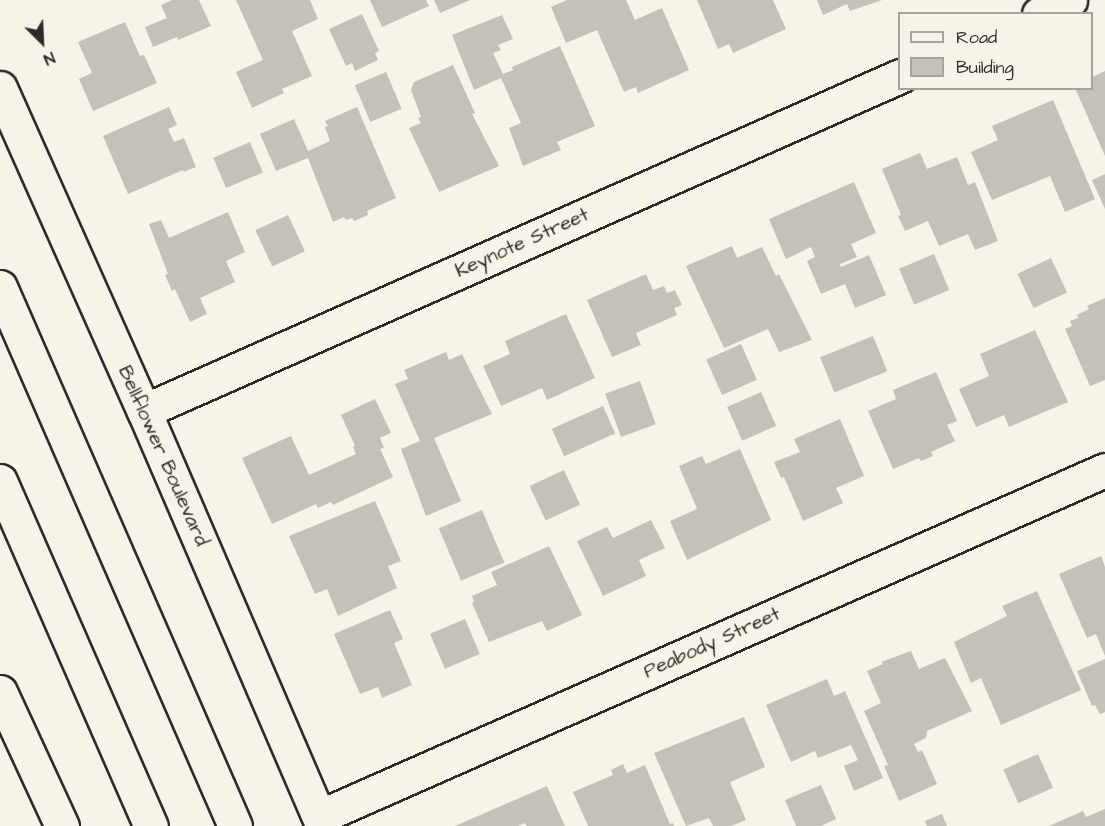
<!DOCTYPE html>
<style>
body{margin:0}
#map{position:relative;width:1105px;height:826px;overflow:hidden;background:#f7f3e8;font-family:"Architects Daughter",sans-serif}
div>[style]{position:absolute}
.building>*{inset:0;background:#c4c1b9;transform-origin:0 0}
.roads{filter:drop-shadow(2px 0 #2b2b2b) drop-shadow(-2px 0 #2b2b2b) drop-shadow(0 2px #2b2b2b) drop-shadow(0 -2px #2b2b2b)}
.street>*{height:33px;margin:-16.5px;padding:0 16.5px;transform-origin:16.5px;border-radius:16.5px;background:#f7f3e8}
.secondary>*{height:33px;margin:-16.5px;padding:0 16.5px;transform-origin:16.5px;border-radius:16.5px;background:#f7f3e8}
span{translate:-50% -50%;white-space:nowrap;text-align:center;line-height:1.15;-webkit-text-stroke:6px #f7f3e8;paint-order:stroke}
.street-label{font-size:20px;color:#2b2b2b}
.legend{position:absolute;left:898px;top:12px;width:195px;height:78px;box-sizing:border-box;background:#f7f3e8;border:2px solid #a5a39c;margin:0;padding:8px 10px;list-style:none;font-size:18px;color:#2b2b2b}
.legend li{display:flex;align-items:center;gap:12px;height:30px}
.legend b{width:30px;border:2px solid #a5a39c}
.north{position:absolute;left:12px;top:12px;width:60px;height:60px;-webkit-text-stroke:4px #f7f3e8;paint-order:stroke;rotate:156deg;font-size:16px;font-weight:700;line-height:24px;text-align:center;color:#2b2b2b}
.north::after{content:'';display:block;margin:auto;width:21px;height:27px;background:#2b2b2b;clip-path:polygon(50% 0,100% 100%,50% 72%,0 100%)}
</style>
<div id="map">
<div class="building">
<div style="clip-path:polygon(172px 0,199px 0,211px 26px,178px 40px,177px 37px,153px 47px,145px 27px,167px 18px,161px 5px)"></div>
<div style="clip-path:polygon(236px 0,310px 0,318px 19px,292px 31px,312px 76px,282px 89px,284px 93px,252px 108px,236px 72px,263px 60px)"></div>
<div style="clip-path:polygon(370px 0,426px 0,429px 6px,382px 27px)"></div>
<div style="clip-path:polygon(434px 0,470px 0,440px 13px)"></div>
<div style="clip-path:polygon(567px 0,626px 0,635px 20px,662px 8px,689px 70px,638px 93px,636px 87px,624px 92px,597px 30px,566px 43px,551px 7px)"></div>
<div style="clip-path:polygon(697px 0,773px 0,786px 29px,733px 53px,729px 44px,718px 49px)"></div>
<div style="clip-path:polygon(817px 0,882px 0,850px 11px,847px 4px,823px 15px)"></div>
<div style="clip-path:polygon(362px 14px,379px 51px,375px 53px,378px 60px,355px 71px,352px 63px,346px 66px,329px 29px)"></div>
<div style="clip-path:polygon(502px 15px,513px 39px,498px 45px,501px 50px,493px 53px,503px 74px,513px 70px,512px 67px,560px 46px,595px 126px,557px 142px,561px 150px,523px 166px,509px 128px,521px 123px,501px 78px,474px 90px,452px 35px)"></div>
<div style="clip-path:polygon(125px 22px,140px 56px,144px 55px,157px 83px,93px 111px,79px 79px,92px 73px,78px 42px)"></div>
<div style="clip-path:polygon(453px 65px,475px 113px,472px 114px,499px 166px,439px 192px,409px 128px,421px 123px,418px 118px,421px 117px,411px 90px,414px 82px)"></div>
<div style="clip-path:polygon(1105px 71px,1105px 156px,1075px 88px,1092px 88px,1092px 77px)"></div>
<div style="left:386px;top:72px;width:40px;height:34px;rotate:67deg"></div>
<div style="clip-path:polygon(1053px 100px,1095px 199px,1065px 212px,1050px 176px,992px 200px,971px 152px,998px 140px,992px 126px)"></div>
<div style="clip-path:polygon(169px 107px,177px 125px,168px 129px,174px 142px,184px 138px,196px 167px,184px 172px,183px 170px,128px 194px,103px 136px)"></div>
<div style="clip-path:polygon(357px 107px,396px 198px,367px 211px,368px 215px,354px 221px,352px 218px,346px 220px,344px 217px,333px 222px,308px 158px,276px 171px,260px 134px,294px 119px,308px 151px,330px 141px,325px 127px,328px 126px,325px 121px)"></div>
<div style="left:250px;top:142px;width:33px;height:40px;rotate:67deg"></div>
<div style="clip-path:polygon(920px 153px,927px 169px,957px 157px,968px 185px,975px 182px,998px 241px,975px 250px,968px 234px,939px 246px,928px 221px,905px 231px,898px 216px,901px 215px,882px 169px)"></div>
<div style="clip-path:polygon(1105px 174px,1105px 209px,1092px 180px)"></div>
<div style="clip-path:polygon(854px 182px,876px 233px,851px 244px,857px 257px,840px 264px,841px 267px,869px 255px,886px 295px,855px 308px,845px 284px,821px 294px,807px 261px,815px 257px,811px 247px,786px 259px,769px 219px)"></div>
<div style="clip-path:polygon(228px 212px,245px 252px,226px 261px,235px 282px,200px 298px,207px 314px,190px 322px,175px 289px,172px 291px,165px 275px,168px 274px,149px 224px,161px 220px,169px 238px)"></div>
<div style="left:288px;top:215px;width:40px;height:36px;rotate:65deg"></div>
<div style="clip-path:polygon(732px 246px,737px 258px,762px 247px,776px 276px,779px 274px,812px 340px,779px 352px,768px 329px,724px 348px,686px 266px)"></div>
<div style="left:934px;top:254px;width:39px;height:38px;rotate:67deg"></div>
<div style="left:1051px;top:258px;width:38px;height:37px;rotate:65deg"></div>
<div style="clip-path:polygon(646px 274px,653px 290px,664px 286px,667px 293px,675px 290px,682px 305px,674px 308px,677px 315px,636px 333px,641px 345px,612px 357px,587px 300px)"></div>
<div style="clip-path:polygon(1105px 298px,1105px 380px,1090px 386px,1065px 329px,1072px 326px,1070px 321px,1078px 318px,1077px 315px,1089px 309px,1087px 306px)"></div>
<div style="clip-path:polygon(566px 314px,595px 378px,547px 400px,542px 388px,501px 406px,483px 366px,510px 354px,505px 341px)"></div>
<div style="clip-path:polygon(1035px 330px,1068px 402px,1009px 427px,1004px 415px,976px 427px,959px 389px,989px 376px,980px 354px)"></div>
<div style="left:873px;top:336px;width:38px;height:57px;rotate:68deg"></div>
<div style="left:741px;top:344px;width:39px;height:38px;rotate:66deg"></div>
<div style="clip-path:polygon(446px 352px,449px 360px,462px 354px,492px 414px,434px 438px,461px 501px,426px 516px,401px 449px,420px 441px,395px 384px,408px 379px,404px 370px)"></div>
<div style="clip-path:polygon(936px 372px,957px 421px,947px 425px,955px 441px,931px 452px,933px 456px,921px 461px,919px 458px,893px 469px,868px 411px,896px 399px,893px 390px)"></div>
<div style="left:640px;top:381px;width:46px;height:37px;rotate:70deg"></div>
<div style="left:761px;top:392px;width:37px;height:37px;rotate:66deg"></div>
<div style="clip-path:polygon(375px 399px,391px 433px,380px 438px,384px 448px,380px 449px,393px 477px,333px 505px,331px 502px,318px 508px,316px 504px,272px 524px,242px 458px,291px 436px,309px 475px,356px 454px,353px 447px,355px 446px,341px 415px)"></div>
<div style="left:603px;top:406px;width:30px;height:56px;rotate:66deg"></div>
<div style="clip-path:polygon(840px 419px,864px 476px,836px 488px,843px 503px,803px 521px,784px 477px,781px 478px,774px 462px,800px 452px,794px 439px)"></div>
<div style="clip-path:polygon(740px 449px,771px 520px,687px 560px,670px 521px,697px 509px,679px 466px,702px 456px,706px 464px)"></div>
<div style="left:564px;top:470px;width:38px;height:38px;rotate:65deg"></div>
<div style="clip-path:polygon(375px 501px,401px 561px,388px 566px,397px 588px,338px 616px,327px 589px,315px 594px,289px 536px)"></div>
<div style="left:482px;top:510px;width:57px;height:47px;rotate:67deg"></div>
<div style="clip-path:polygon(651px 520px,665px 548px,639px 560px,646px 576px,603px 596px,577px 541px,607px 527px,613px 538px)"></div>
<div style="clip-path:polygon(549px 546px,582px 615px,547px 631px,542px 621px,489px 642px,472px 603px,474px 601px,472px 596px,497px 585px,491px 572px)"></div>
<div style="clip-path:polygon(1101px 556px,1105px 567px,1105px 656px,1096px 634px,1087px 638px,1059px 574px)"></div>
<div style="clip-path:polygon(1037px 591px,1081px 690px,1001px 725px,981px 678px,971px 683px,954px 642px,1007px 616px,1002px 606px)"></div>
<div style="clip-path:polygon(390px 610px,403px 639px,394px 643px,412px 685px,382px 698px,378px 687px,360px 694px,334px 634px)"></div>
<div style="left:465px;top:619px;width:38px;height:38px;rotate:67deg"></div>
<div style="clip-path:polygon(911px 651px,919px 669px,945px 658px,972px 711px,927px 731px,926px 738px,914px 744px,918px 752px,922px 750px,937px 784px,899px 801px,884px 766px,888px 765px,864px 711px,881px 703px,867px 671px,883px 664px,881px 662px)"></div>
<div style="clip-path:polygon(1105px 659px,1105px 712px,1100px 714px,1095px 705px,1092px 706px,1077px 671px)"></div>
<div style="clip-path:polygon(827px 679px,834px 696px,845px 691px,883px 778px,854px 791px,844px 766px,858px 760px,851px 745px,818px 758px,815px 751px,791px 762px,766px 705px)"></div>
<div style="clip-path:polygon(744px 717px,765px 767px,730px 782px,746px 820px,731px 826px,713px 826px,709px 818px,686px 826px,654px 753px)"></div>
<div style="left:1038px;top:754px;width:37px;height:38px;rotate:66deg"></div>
<div style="clip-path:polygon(623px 764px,627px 773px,645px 765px,670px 824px,673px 823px,674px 826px,588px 826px,573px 792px,613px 775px,611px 770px)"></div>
<div style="clip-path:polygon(821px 785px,836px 819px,821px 826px,796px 826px,785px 800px)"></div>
<div style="clip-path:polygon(547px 786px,565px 826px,527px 826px,525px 823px,518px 826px,455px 826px)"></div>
<div style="clip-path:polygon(1105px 809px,1105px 826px,1049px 826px,1083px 811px,1086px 817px)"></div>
<div style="clip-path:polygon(942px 814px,947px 826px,927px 826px,925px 821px)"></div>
</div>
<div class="roads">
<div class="street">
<div style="left:1039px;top:14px;width:34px;rotate:-24deg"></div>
<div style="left:0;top:88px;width:354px;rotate:66deg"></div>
<div style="left:144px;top:411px;width:452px;rotate:66.7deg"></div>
<div style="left:144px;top:411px;width:827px;rotate:-23.9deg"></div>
<div style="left:0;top:692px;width:148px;rotate:65.2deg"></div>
<div style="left:319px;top:817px;width:859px;rotate:-23.82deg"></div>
</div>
<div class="secondary">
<div style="left:0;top:287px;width:588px;rotate:66.44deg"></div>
<div style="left:0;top:481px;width:377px;rotate:66.4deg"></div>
</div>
</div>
<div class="street-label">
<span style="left:522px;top:243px;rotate:-24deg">Keynote Street</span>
<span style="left:163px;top:456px;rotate:66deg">Bellflower Boulevard</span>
<span style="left:712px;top:643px;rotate:-24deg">Peabody Street</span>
</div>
<ul class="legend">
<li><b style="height:8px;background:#f7f3e8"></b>Road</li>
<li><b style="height:16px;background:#c4c1b9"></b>Building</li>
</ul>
<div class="north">N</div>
</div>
